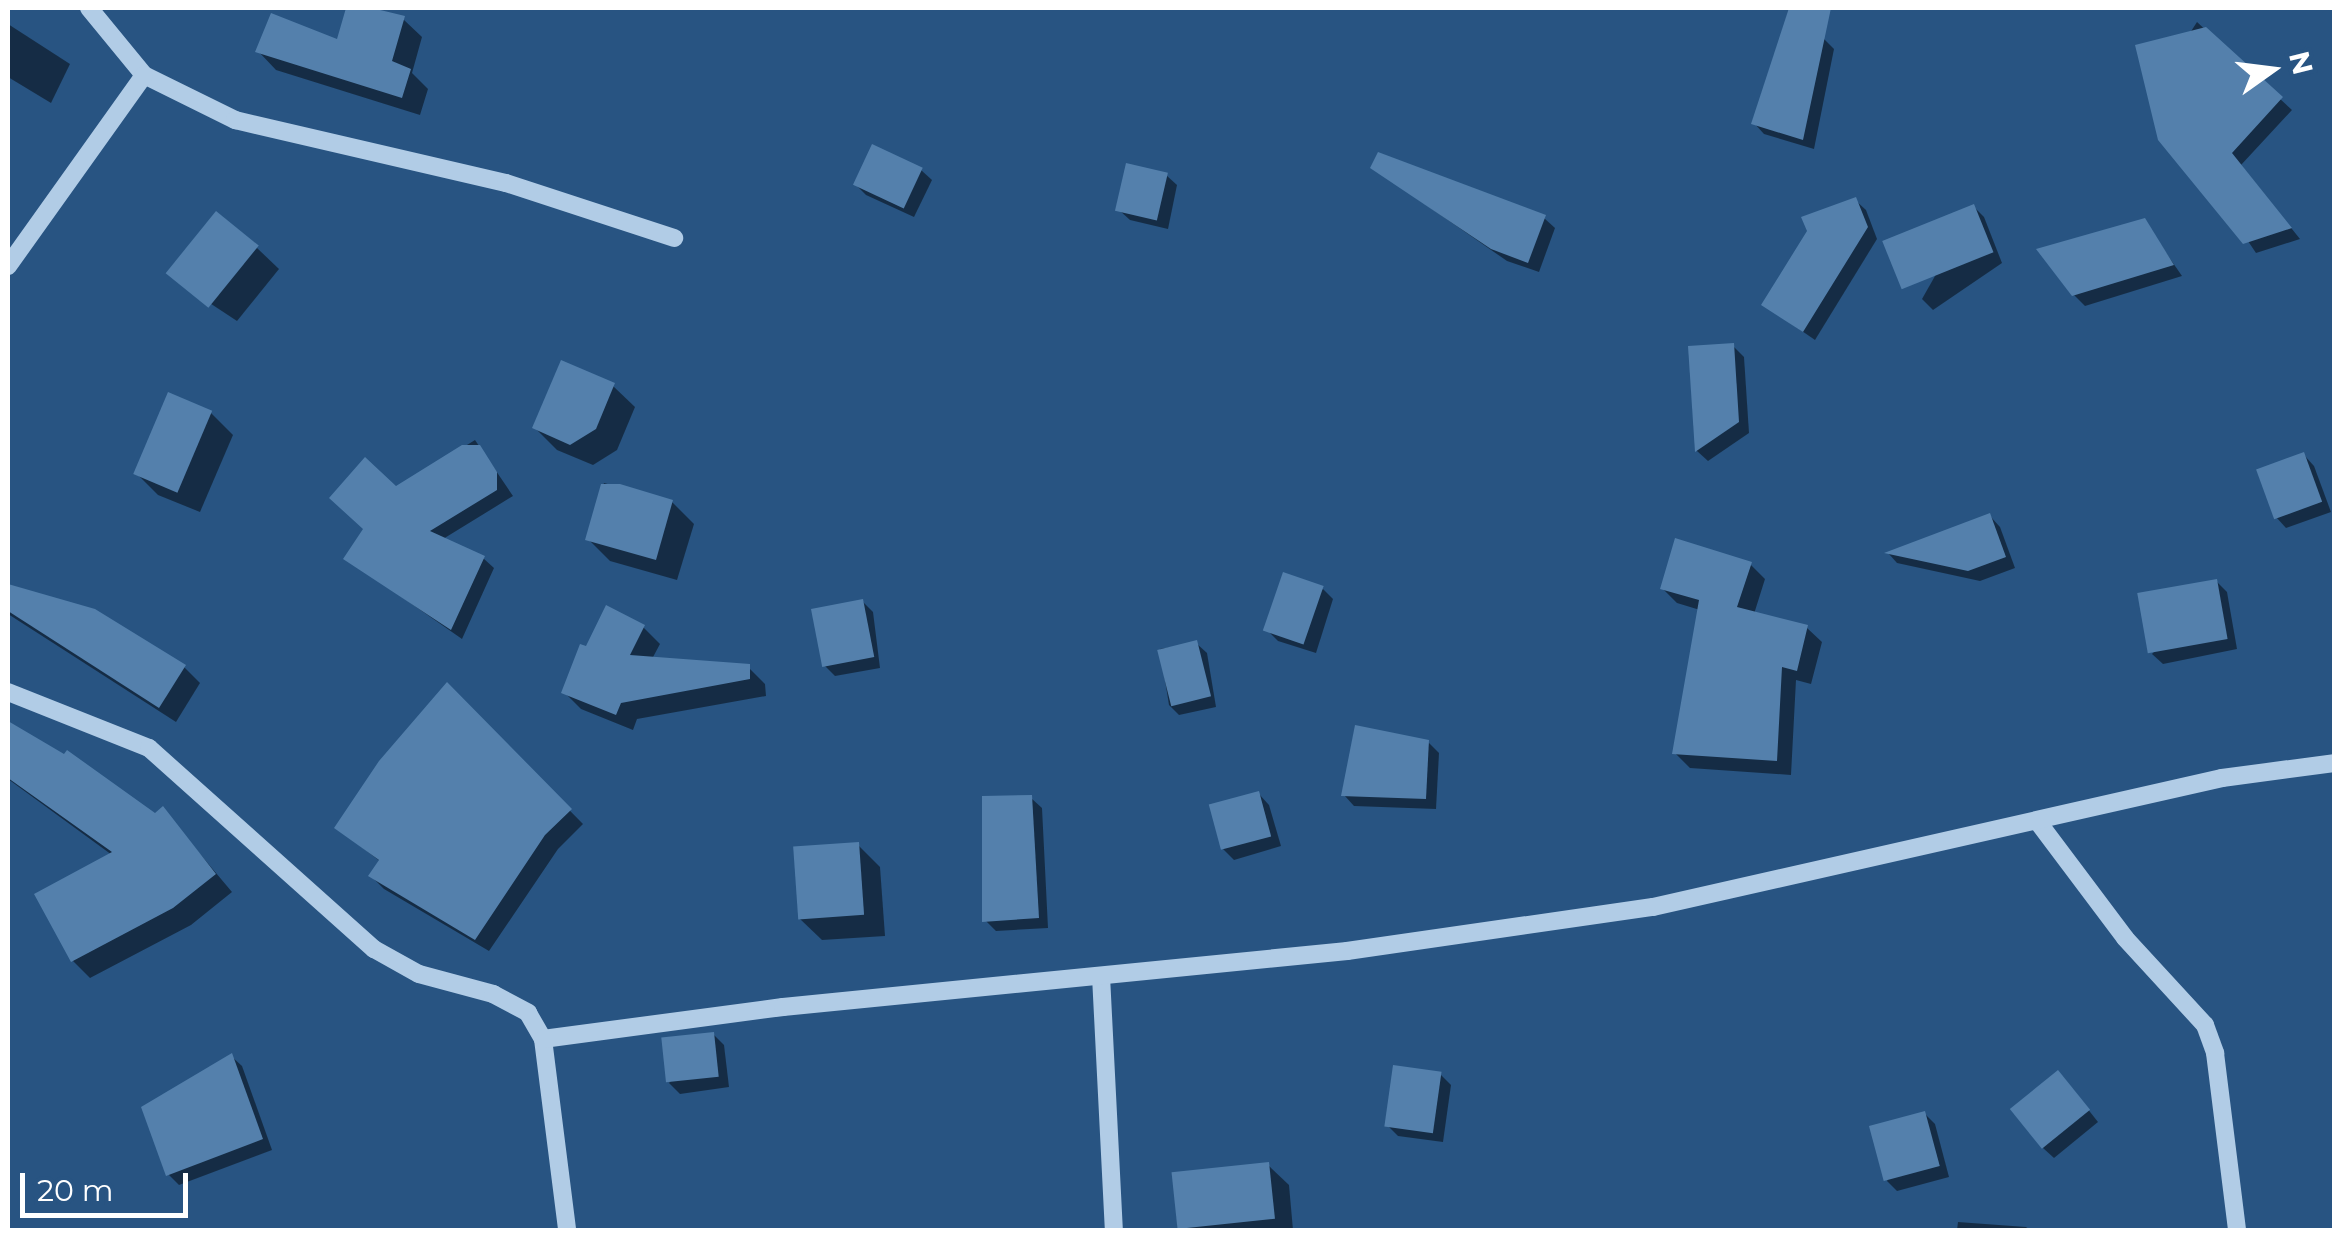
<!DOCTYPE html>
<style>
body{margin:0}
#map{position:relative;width:2342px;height:1238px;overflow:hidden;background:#285482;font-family:Montserrat,sans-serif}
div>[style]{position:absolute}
.shadow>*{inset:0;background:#0007}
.building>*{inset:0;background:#5480ac;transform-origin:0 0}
.minor>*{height:18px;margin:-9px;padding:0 9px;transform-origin:9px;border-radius:9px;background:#b1cce6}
span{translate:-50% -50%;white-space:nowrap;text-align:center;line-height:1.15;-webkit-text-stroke:9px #285482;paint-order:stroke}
.frame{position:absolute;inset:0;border:10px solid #fff;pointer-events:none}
.north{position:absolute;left:2222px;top:20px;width:100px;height:100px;-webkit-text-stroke:8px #285482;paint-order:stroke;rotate:76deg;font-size:28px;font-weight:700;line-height:40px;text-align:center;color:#fff}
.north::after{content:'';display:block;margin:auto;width:35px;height:45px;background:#fff;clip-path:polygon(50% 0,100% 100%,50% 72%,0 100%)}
.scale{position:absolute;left:20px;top:1173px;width:168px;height:45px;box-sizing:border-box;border:5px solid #fff;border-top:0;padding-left:12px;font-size:30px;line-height:35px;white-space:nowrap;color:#fff;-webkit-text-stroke:8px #285482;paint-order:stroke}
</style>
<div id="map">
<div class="shadow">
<div style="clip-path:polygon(348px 8px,403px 19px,422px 37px,412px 73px,428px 89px,420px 115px,276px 70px,258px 51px,339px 43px)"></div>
<div style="clip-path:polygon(2197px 22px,2292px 110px,2241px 165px,2300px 239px,2256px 253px,2150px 95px)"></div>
<div style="clip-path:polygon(8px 24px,70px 64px,51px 103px,8px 77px)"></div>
<div style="clip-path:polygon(1824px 39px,1834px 49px,1814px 149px,1764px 134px,1754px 123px)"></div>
<div style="clip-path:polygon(1373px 168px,1544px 218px,1555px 228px,1539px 272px,1507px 261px)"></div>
<div style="clip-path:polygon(921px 170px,932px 180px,914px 217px,866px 195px,856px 185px)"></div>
<div style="clip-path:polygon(1166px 175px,1177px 185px,1168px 229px,1130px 220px,1119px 210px)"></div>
<div style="clip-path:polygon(1855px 200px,1866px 210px,1877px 239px,1815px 340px,1764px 305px)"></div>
<div style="clip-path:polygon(1974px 207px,1984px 217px,2002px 263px,1933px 310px,1922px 299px)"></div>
<div style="clip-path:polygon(2144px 221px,2182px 276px,2085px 306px,2074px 295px)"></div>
<div style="clip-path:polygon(257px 248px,279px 269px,237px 321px,193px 292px)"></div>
<div style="clip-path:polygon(1733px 346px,1744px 357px,1749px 433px,1708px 461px,1697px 451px,1691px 348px)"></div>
<div style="clip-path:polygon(613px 386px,635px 407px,617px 450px,593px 465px,557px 450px,535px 428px)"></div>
<div style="clip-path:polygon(211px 413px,233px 435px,200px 512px,158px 495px,136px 473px)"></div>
<div style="clip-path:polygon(475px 440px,513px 496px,443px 539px,483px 558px,494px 568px,462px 639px,346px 558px,396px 489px)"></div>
<div style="clip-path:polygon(2304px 455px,2314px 466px,2331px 512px,2286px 528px,2276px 517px)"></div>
<div style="clip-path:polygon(604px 483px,672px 502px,694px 524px,677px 580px,610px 561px,588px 539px)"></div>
<div style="clip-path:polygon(1990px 516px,2000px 527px,2015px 568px,1980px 581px,1897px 563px,1889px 554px)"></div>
<div style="clip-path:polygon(1750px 564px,1765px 579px,1754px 614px,1807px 628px,1822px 642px,1811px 684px,1796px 680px,1791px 775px,1690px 768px,1675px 753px,1700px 610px,1677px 603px,1663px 589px)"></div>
<div style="clip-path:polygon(2217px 582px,2227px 592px,2237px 649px,2163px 664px,2152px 654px)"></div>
<div style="clip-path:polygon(8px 586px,94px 611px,184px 667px,200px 683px,176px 722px,8px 614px)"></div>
<div style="clip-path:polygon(1323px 589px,1333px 599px,1316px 653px,1278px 641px,1267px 630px)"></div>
<div style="clip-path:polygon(862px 601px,873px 612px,880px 668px,835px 676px,824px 665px)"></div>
<div style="clip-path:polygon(643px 627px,660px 644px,652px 659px,748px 667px,765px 684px,766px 696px,637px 719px,633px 730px,581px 709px,564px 692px)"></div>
<div style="clip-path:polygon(1196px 643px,1207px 653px,1216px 707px,1179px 715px,1169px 705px,1160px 649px)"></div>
<div style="clip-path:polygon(447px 686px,583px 824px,558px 849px,489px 951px,384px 889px,371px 876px,381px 862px,337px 828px)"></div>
<div style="clip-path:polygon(8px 724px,155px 816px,163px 810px,232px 892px,191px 925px,90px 978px,73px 961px,112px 855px,8px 779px)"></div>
<div style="clip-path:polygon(1428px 742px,1439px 753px,1436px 809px,1354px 806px,1344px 795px)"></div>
<div style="clip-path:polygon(1259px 794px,1269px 805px,1281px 846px,1234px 860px,1223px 849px)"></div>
<div style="clip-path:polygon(1031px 798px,1042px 808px,1048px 928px,996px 931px,985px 920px,982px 865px,986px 865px)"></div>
<div style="clip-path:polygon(858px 845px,880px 867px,885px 936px,822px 940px,800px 919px)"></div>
<div style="clip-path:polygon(713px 1034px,724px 1045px,729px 1087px,680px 1094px,669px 1083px)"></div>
<div style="clip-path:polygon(231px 1056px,242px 1066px,272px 1150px,179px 1185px,168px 1174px)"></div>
<div style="clip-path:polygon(1440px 1074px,1451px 1085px,1443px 1142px,1398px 1136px,1387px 1125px)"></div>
<div style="clip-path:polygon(2068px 1084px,2098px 1122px,2054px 1158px,2043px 1148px)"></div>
<div style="clip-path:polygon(1924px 1113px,1935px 1124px,1949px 1177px,1897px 1191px,1887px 1181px)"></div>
<div style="clip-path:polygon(1268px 1165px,1289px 1185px,1293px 1230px,1178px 1230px,1173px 1173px)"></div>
<div style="clip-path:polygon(1958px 1222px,2026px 1227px,2030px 1230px,1957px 1230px)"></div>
</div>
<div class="building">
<div style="clip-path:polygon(346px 8px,372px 8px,405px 16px,392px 61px,411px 69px,402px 98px,255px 52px,271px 13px,337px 39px)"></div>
<div style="clip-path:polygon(1789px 8px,1831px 8px,1803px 140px,1751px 124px)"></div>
<div style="clip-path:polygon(2206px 27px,2283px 97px,2232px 153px,2292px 228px,2243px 244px,2158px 140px,2135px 45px)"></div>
<div style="left:872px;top:144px;width:56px;height:45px;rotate:25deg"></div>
<div style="clip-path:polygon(1378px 152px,1546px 215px,1528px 263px,1491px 249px,1370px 168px)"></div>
<div style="left:1126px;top:163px;width:43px;height:49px;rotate:13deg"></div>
<div style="clip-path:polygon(1856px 197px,1868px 227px,1803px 332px,1761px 305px,1807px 231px,1801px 217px)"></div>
<div style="left:1974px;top:204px;width:52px;height:99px;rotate:68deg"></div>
<div style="left:216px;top:211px;width:55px;height:80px;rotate:39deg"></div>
<div style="clip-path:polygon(2145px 218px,2174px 265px,2072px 296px,2036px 249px)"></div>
<div style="clip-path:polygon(1734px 343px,1739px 422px,1695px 452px,1688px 346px)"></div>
<div style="clip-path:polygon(561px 360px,615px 383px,596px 429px,570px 445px,532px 428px)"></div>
<div style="left:168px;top:392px;width:48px;height:89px;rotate:23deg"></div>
<div style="clip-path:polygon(462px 445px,480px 445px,497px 472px,497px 490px,430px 531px,485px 556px,451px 630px,343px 559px,363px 529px,329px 498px,365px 457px,396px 486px)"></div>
<div style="left:2304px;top:452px;width:53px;height:51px;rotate:70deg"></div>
<div style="clip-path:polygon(601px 484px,620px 484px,673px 500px,656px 560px,585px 540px)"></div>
<div style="clip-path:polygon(1990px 513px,2006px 557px,1968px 571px,1884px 553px)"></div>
<div style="clip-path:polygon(1675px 538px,1752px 562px,1737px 607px,1808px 625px,1797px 671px,1782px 667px,1777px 761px,1672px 754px,1699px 600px,1660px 589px)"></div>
<div style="left:1283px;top:572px;width:43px;height:62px;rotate:19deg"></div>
<div style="left:2217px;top:579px;width:61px;height:81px;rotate:80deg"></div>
<div style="clip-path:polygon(8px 584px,95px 609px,186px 665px,159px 708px,8px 611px)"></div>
<div style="left:863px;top:599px;width:59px;height:53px;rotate:79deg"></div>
<div style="clip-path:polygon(606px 605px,645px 625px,630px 655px,750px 664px,750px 679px,621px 703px,616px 715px,561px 693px,580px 644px,586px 646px)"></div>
<div style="left:1197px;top:640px;width:58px;height:41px;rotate:76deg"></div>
<div style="clip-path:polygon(447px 682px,572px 809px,545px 835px,475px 940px,368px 876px,379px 860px,334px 828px,379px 761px)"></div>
<div style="clip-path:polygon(8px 721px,64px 754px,67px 750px,155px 813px,163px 806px,216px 874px,173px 908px,71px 962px,34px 894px,112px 852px,8px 778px)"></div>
<div style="clip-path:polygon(1355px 725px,1429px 740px,1426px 799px,1341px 796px)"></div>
<div style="left:1259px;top:791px;width:47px;height:52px;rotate:75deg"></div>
<div style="clip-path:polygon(1032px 795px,1039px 918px,982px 922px,982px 796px)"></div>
<div style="left:859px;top:842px;width:73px;height:66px;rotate:86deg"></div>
<div style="left:714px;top:1032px;width:45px;height:53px;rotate:84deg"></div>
<div style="clip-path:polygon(232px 1053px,263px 1139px,166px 1176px,141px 1107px)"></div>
<div style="left:1393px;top:1065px;width:49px;height:62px;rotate:8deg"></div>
<div style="left:2058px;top:1070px;width:51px;height:62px;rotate:51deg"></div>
<div style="left:1925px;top:1111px;width:57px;height:58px;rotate:75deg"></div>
<div style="left:1269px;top:1162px;width:57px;height:98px;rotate:84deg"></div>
</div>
<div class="minor">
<div style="left:89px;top:8px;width:87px;rotate:50.6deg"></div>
<div style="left:144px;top:75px;width:102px;rotate:26.3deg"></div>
<div style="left:235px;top:120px;width:278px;rotate:13.1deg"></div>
<div style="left:506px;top:183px;width:177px;rotate:18.1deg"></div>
<div style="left:8px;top:266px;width:234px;rotate:-54.5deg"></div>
<div style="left:8px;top:692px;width:152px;rotate:21.7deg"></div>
<div style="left:149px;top:748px;width:302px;rotate:41.8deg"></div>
<div style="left:374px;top:949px;width:51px;rotate:29.1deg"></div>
<div style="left:419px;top:974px;width:77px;rotate:15.1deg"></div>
<div style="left:493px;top:994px;width:40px;rotate:28deg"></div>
<div style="left:528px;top:1013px;width:30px;rotate:60deg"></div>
<div style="left:543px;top:1039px;width:193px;rotate:82.8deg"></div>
<div style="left:2038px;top:822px;width:145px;rotate:53.1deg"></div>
<div style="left:2125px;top:938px;width:118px;rotate:47.4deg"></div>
<div style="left:2205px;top:1025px;width:30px;rotate:70deg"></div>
<div style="left:2215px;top:1053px;width:178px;rotate:82.9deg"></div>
<div style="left:1101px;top:976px;width:254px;rotate:87.1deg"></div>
<div style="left:543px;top:1039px;width:242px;rotate:-7.6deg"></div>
<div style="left:783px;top:1007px;width:567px;rotate:-5.67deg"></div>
<div style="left:1347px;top:951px;width:309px;rotate:-8.2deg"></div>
<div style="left:1653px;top:907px;width:583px;rotate:-12.77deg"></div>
<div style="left:2222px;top:778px;width:113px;rotate:-7.6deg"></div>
</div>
<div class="frame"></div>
<div class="north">N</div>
<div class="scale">20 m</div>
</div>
